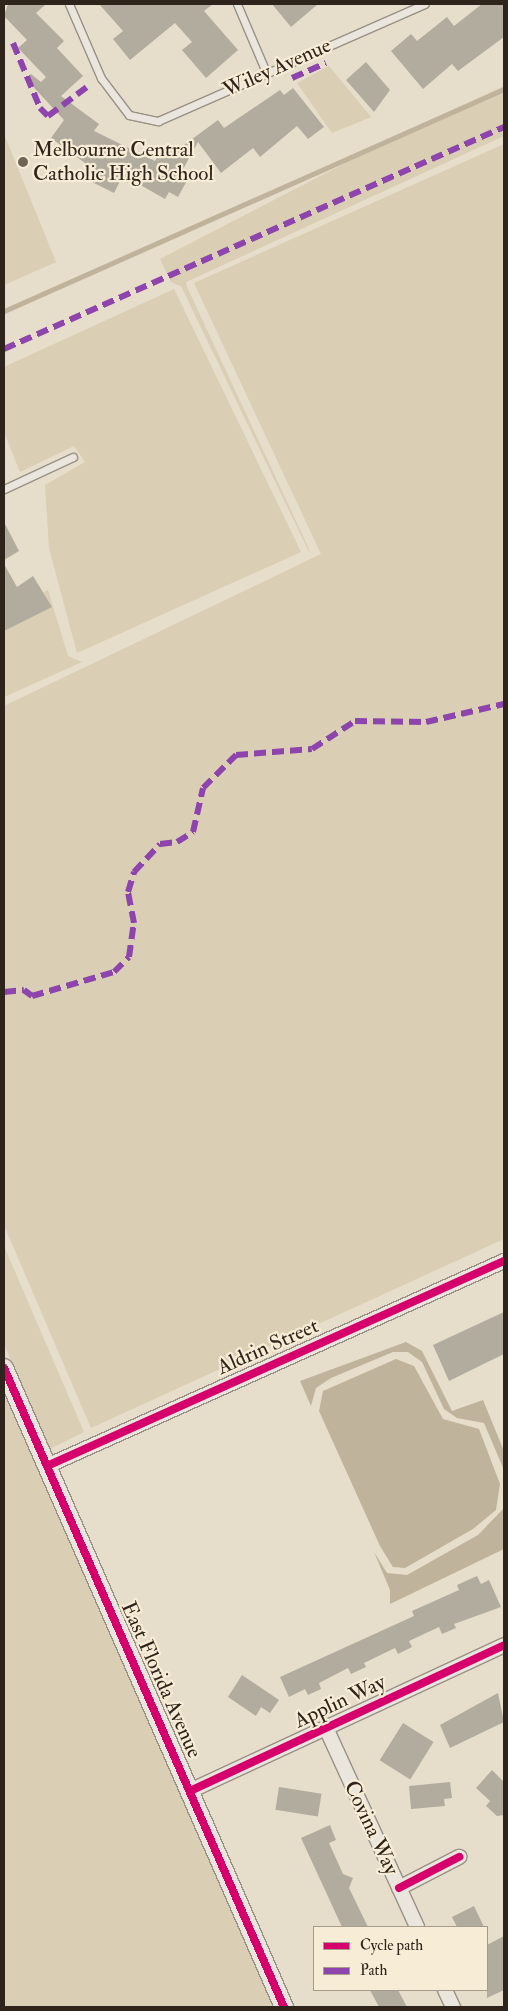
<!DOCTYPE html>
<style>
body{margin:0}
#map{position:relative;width:508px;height:2011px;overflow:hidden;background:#e6ddca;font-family:"IM FELL Double Pica",serif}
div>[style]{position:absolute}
.green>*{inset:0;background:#daceb4}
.water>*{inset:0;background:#c0b39b}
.stream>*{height:5px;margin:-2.5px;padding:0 2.5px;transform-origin:2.5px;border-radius:2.5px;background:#c0b39b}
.building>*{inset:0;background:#b2ac9f;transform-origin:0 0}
.roads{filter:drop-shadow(1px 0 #979185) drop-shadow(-1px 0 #979185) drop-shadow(0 1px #979185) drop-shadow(0 -1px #979185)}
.service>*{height:7px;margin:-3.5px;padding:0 3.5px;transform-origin:3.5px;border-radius:3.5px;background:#ebe6dd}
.minor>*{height:14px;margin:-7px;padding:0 7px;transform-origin:7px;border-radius:7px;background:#ebe6dd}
.tertiary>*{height:18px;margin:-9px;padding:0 9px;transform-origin:9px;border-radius:9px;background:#ebe6dd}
.quiet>*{height:6px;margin-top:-3px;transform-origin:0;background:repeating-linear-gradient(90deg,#8e44ad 0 12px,transparent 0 18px)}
.cycleway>*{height:8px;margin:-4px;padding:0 4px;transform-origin:4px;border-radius:4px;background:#d6006c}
.dots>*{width:14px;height:14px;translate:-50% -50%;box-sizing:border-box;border:2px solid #f7ecd5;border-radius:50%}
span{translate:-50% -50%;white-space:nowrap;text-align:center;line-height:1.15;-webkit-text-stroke:4.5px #f7ecd5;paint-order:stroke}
.street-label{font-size:21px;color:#2e241b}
.poi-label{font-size:21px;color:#2e241b}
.left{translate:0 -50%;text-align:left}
.frame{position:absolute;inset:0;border:5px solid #2e241b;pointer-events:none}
.legend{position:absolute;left:313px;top:1926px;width:175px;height:65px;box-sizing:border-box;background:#f7ecd5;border:1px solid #a79c8b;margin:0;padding:6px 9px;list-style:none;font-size:15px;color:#2e241b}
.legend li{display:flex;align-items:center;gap:10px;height:25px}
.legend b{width:25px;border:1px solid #a79c8b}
</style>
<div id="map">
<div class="green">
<div style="clip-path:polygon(329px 66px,371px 117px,332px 133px,297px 83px)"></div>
<div style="clip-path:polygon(504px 86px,504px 136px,186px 282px,187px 287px,310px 551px,309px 552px,181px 286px,171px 282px,160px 259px,419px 125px)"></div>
<div style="clip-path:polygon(4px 134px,56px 262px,4px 285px)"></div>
<div style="clip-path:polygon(504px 144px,504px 1239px,91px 1428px,4px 1225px,4px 706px,321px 554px,194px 283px)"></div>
<div style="clip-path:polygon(174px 289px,301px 552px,77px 653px,49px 548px,45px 485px,85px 462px,74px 446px,20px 472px,4px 432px,4px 367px)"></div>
<div style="clip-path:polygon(48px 590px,68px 656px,82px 662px,4px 697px,4px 602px,28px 591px,31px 598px)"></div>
<div style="clip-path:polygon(4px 1246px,84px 1432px,50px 1449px,4px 1344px)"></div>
<div style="clip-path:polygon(4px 1368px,284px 2007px,4px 2007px)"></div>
</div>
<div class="water">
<div style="clip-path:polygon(406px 1342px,422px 1351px,452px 1411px,483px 1400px,504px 1451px,504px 1470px,484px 1423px,457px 1418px,444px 1409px,422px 1362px,408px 1352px,393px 1352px,331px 1378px,316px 1388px,311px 1406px,300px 1381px)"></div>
<div style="clip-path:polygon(396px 1359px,414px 1366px,443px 1419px,479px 1429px,500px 1484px,496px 1510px,473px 1529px,405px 1568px,393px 1567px,380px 1546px,319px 1411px,323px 1391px)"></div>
<div style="clip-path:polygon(504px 1508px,504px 1549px,390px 1604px,390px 1590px,374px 1552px,387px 1573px,407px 1575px,478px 1535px)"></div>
</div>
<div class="stream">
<div style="left:4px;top:311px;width:547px;rotate:-23.94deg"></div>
</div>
<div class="building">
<div style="clip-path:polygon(8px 4px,46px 4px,36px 13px,64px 41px,57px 48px,83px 76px,61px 96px,99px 124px,94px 131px,155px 161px,162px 149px,169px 153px,174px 145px,180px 148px,218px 120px,224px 128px,280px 90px,284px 95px,293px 88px,324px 127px,308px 139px,297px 126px,260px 157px,253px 148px,221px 173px,198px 142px,182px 171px,190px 175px,178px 197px,169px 192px,165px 199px,130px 179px,128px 183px,121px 179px,114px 193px,88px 180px,93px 169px,51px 138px,64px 120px,26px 79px,31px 74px,41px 82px,46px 77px,18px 48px,27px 40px,4px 16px)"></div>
<div style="clip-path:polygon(99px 4px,213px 4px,204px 11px,238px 50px,206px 78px,182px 50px,192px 42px,175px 23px,130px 60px,113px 39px,123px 31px)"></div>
<div style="clip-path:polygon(272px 4px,318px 4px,291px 27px)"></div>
<div style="clip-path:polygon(482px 4px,504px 4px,504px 37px,458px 71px,452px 64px,423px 89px,391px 51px,411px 34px,417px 41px,447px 17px,454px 26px)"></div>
<div style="clip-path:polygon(366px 62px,390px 90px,374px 112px,346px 80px)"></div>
<div style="clip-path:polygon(4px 522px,19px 551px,4px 560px)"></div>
<div style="clip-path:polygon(4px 564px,17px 587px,33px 576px,52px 607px,4px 631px)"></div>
<div style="clip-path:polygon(504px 1312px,504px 1354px,449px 1381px,433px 1345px)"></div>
<div style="clip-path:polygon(477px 1576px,481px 1584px,489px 1580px,501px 1607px,454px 1624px,456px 1628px,442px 1634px,439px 1627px,409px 1641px,412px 1647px,398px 1654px,395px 1648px,364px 1663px,366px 1667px,351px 1674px,348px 1668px,319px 1683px,321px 1689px,308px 1695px,305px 1689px,289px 1697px,280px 1677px,414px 1616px,412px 1611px,459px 1590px,457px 1585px)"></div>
<div style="clip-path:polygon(242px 1675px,279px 1700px,270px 1713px,261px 1707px,256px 1716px,228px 1697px)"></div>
<div style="clip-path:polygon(498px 1693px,504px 1722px,450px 1748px,440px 1725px)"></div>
<div style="left:403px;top:1723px;width:36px;height:44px;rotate:32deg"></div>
<div style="clip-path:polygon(492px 1770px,504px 1782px,504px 1815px,497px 1816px,486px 1806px,490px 1801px,476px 1788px)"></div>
<div style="clip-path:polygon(450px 1782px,452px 1798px,444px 1799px,445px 1806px,411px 1809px,409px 1786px)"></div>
<div style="left:279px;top:1787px;width:43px;height:23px;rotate:9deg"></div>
<div style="clip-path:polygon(330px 1825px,336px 1840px,329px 1843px,343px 1874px,353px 1878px,349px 1888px,368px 1927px,342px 1927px,301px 1838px)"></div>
<div style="clip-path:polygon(474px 1906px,484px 1927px,457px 1927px,452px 1917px)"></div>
<div style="clip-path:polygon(504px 1936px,504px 1990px,487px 1998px,487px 1945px)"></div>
<div style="clip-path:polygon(370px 1990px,398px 1990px,407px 2007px,379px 2007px)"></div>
</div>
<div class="roads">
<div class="service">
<div style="left:69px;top:4px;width:81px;rotate:66.6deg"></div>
<div style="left:101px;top:78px;width:46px;rotate:52.9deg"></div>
<div style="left:129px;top:115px;width:30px;rotate:12deg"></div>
<div style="left:158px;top:121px;width:291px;rotate:-23.7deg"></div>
<div style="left:237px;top:4px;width:74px;rotate:66.9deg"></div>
<div style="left:4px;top:489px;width:76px;rotate:-24.9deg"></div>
</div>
<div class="minor">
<div style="left:47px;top:1466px;width:501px;rotate:-24.16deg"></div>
<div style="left:326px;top:1728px;width:219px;rotate:65.4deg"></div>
<div style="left:190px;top:1791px;width:346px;rotate:-24.9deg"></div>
<div style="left:399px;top:1888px;width:68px;rotate:-27.3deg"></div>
<div style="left:445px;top:1990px;width:19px;rotate:65deg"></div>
</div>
<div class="tertiary">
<div style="left:4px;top:1368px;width:698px;rotate:66.34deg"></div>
</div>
</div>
<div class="quiet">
<div style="left:13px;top:43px;width:70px;rotate:67.4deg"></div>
<div style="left:40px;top:108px;width:11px;rotate:45deg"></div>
<div style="left:48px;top:116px;width:54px;rotate:-36.7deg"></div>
<div style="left:292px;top:78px;width:37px;rotate:-24deg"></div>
<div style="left:4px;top:349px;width:547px;rotate:-23.94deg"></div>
<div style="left:4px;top:992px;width:20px;rotate:-6deg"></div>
<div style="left:24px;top:990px;width:10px;rotate:37deg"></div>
<div style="left:32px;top:996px;width:85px;rotate:-16.3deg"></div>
<div style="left:114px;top:972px;width:21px;rotate:-45deg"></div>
<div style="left:129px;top:957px;width:34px;rotate:-82deg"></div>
<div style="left:134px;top:923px;width:32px;rotate:-101deg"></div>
<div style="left:128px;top:892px;width:21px;rotate:-73deg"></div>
<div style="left:134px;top:872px;width:38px;rotate:-47deg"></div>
<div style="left:160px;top:844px;width:17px;rotate:-7deg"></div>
<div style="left:177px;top:842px;width:19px;rotate:-32deg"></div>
<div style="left:193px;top:832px;width:45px;rotate:-77.2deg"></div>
<div style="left:203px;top:788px;width:47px;rotate:-45deg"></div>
<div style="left:236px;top:755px;width:76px;rotate:-4.5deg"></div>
<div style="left:312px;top:749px;width:51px;rotate:-33.1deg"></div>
<div style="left:355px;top:721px;width:71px;rotate:0.8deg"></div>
<div style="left:426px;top:722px;width:80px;rotate:-13deg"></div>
</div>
<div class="cycleway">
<div style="left:4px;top:1368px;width:698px;rotate:66.34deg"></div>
<div style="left:47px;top:1466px;width:501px;rotate:-24.16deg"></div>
<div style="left:190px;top:1791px;width:346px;rotate:-24.9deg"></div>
<div style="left:399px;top:1888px;width:68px;rotate:-27.3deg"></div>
</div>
<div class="dots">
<div style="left:23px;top:162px;background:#6e6558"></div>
</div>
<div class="street-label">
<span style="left:277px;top:68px;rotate:-24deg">Wiley Avenue</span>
<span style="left:268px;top:1347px;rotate:-24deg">Aldrin Street</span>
<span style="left:161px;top:1680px;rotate:66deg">East Florida Avenue</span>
<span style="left:340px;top:1702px;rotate:-25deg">Applin Way</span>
<span style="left:371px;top:1828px;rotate:65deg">Covina Way</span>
</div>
<div class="poi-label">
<span class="left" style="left:33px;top:162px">Melbourne Central<br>Catholic High School</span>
</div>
<div class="frame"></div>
<ul class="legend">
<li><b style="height:6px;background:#d6006c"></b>Cycle path</li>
<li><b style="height:6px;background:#8e44ad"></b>Path</li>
</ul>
</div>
